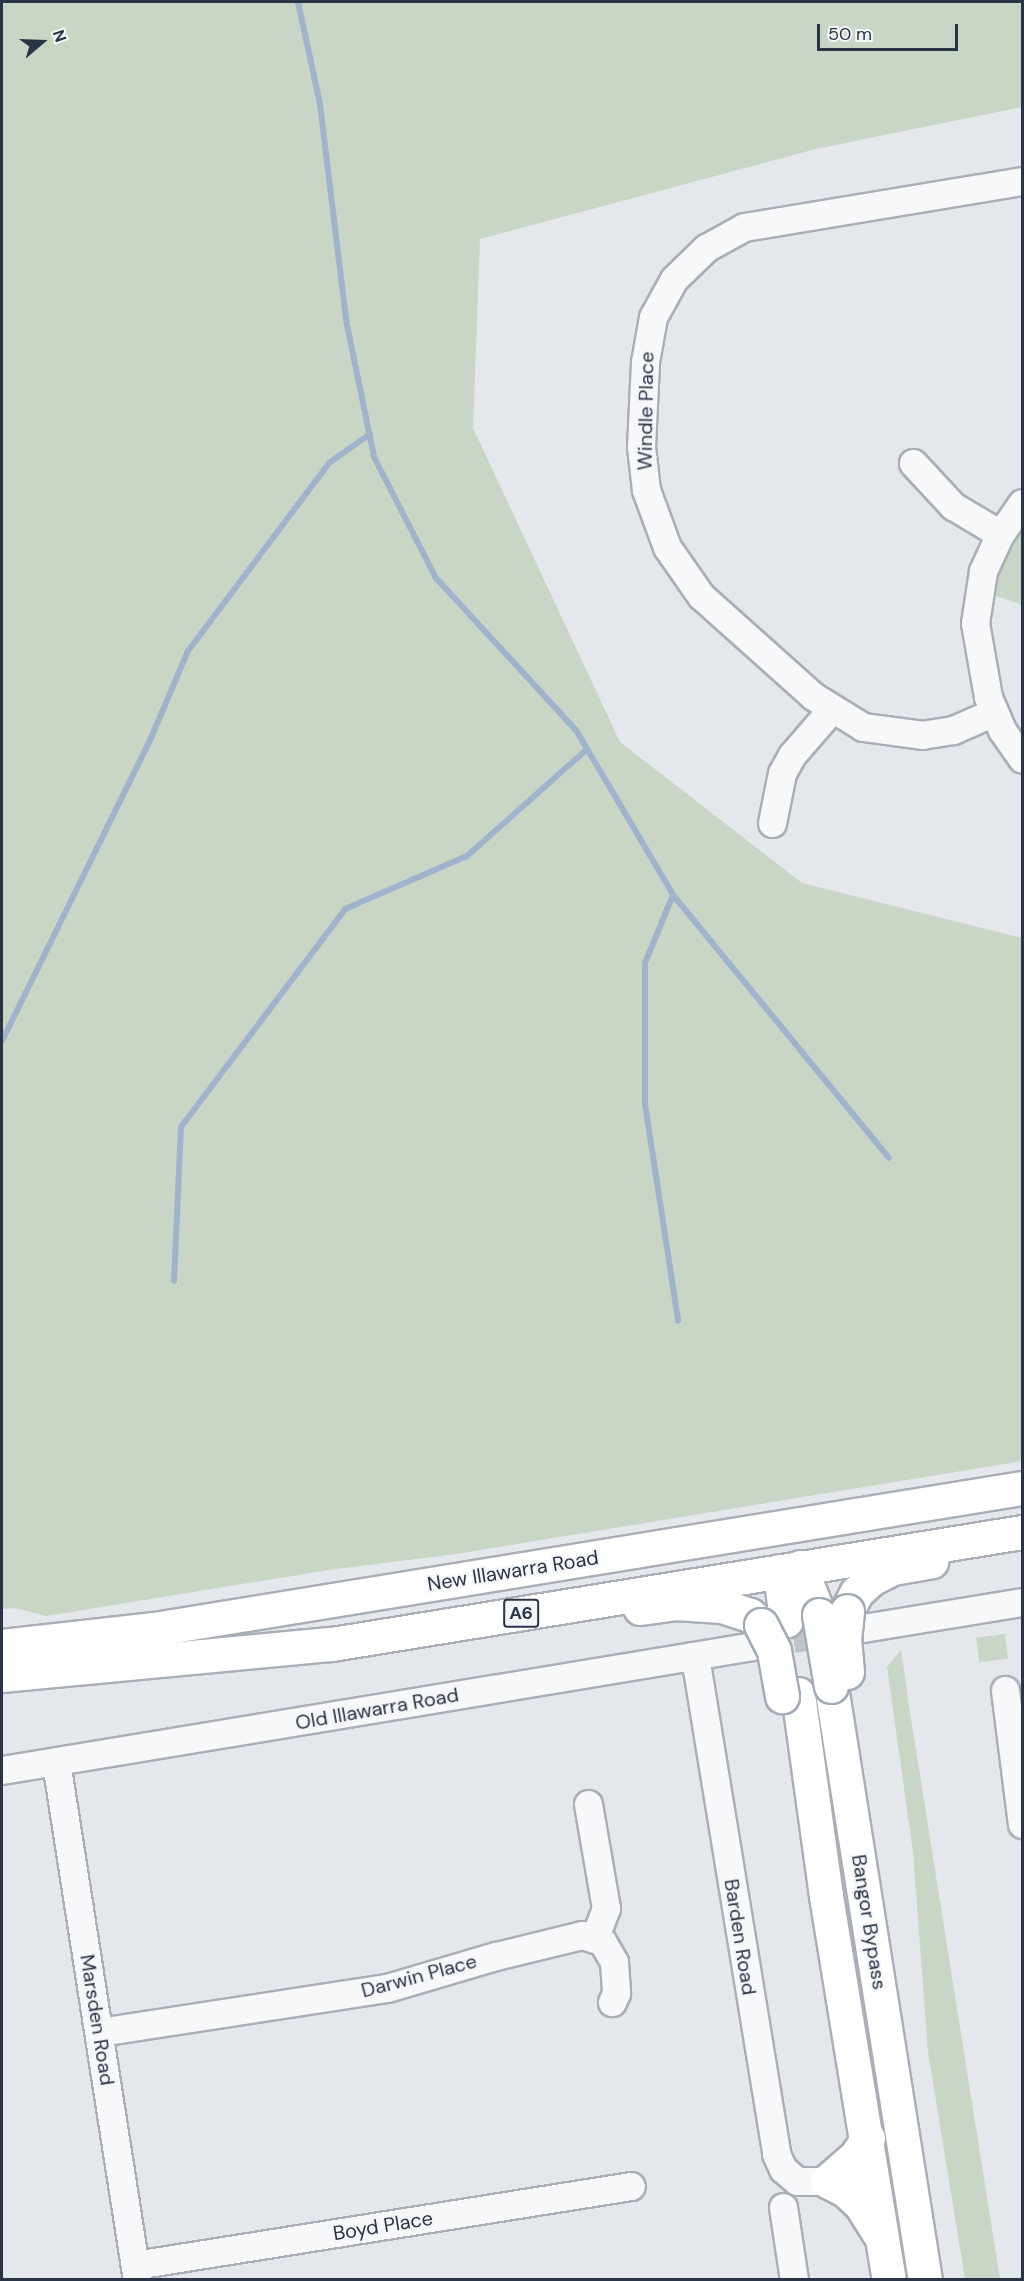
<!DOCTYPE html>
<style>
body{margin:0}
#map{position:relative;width:1024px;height:2281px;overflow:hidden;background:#e4e7ec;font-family:"DM Sans",sans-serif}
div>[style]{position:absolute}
.green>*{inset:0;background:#c9d6c5;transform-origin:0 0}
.stream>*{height:6px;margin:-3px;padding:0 3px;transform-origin:3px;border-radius:3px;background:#9fb4cc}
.minor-tunnel>*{height:27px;margin-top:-13.5px;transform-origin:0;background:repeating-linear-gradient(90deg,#bfc3cb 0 27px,transparent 0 41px)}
.roads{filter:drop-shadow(2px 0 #a9aeb7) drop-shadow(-2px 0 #a9aeb7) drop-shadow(0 2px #a9aeb7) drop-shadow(0 -2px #a9aeb7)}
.minor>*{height:27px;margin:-13.5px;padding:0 13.5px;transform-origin:13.5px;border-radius:13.5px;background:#f7f8fa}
.major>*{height:33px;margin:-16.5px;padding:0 16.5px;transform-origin:16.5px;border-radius:16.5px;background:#fff}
.highway>*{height:33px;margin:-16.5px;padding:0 16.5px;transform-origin:16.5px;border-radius:16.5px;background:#fff}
.bridges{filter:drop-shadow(2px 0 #a3abb8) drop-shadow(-2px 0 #a3abb8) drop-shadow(0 2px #a3abb8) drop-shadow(0 -2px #a3abb8)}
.major-bridge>*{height:33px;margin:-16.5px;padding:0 16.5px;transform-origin:16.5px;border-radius:16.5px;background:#fff}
span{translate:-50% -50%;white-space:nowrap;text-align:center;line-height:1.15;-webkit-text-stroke:4.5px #f4f6f9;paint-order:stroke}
.shield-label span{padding:2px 4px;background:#f4f6f9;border:2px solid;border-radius:4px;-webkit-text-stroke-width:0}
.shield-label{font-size:18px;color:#2b3445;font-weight:700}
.street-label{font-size:20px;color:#2b3445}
.frame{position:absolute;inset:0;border:3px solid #2b3445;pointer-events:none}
.north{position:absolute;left:12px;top:12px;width:60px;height:60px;-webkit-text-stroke:4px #f4f6f9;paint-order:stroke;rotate:71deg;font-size:16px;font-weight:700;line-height:24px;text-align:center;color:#2b3445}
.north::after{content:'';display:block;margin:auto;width:21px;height:27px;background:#2b3445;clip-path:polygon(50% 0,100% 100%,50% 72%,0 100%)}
.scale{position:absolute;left:817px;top:24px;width:141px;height:27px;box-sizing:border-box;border:3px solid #2b3445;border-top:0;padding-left:8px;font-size:18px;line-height:21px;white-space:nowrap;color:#2b3445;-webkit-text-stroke:4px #f4f6f9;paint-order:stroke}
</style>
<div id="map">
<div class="green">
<div style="clip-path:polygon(2px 2px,1022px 2px,1022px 107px,816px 149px,480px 239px,473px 428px,620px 742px,802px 883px,1022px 938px,1022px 1461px,456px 1554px,329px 1570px,46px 1616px,15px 1608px,2px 1609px)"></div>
<div style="clip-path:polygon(1022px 521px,1022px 605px,991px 594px,995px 578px)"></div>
<div style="left:1005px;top:1634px;width:25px;height:29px;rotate:83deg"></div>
<div style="clip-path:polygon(901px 1650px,909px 1706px,1000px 2279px,965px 2279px,928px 2052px,913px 1852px,887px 1667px)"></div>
</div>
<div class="stream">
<div style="left:298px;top:2px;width:104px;rotate:77.8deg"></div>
<div style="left:320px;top:104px;width:218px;rotate:83.1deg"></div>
<div style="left:346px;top:320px;width:140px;rotate:78.4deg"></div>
<div style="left:374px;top:457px;width:136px;rotate:62.9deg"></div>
<div style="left:436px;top:578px;width:207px;rotate:47.4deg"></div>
<div style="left:576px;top:730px;width:191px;rotate:59.5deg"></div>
<div style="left:673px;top:895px;width:340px;rotate:50.6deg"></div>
<div style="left:673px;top:895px;width:74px;rotate:112.4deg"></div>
<div style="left:645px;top:963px;width:141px;rotate:90deg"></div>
<div style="left:645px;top:1104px;width:219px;rotate:81.3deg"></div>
<div style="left:2px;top:1041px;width:338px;rotate:-63.8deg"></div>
<div style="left:151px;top:738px;width:95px;rotate:-67deg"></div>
<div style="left:188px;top:651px;width:235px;rotate:-53.1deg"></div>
<div style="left:329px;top:463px;width:50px;rotate:-35.3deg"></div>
<div style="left:174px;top:1281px;width:154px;rotate:-87.4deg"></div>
<div style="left:181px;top:1127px;width:273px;rotate:-53deg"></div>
<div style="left:345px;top:909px;width:133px;rotate:-23.5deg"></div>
<div style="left:467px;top:856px;width:161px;rotate:-41.7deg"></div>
</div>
<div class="minor-tunnel">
<div style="left:753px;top:1646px;width:89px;rotate:-9.7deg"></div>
</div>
<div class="roads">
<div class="minor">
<div style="left:913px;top:463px;width:59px;rotate:47.1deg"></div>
<div style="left:953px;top:506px;width:55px;rotate:30.8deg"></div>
<div style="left:1022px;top:503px;width:38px;rotate:125deg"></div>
<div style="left:1000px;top:534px;width:41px;rotate:114.7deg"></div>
<div style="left:983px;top:571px;width:53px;rotate:98.7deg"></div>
<div style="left:975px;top:623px;width:75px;rotate:80deg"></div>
<div style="left:988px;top:697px;width:36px;rotate:67deg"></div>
<div style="left:1002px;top:730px;width:35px;rotate:55deg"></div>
<div style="left:994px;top:712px;width:45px;rotate:156.3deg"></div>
<div style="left:953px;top:730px;width:30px;rotate:171deg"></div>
<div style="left:923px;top:735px;width:61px;rotate:-172.4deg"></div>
<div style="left:863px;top:727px;width:59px;rotate:-148.2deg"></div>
<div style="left:813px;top:696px;width:150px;rotate:-138.2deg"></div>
<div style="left:701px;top:596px;width:60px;rotate:-124.8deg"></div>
<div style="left:667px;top:547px;width:61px;rotate:-110.2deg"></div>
<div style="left:646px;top:490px;width:43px;rotate:-96.6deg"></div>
<div style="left:641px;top:447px;width:85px;rotate:-87.3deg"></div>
<div style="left:645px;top:362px;width:46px;rotate:-79.9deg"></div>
<div style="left:653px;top:317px;width:43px;rotate:-61.1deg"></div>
<div style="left:674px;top:279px;width:45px;rotate:-44.1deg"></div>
<div style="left:706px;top:248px;width:43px;rotate:-28.9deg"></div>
<div style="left:744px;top:227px;width:282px;rotate:-9.4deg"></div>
<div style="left:772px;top:823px;width:51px;rotate:-78.7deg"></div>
<div style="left:782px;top:773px;width:21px;rotate:-61deg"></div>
<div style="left:792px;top:755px;width:60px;rotate:-49.1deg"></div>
<div style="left:863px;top:1628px;width:161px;rotate:-9.3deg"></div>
<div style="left:692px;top:1656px;width:14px;rotate:69deg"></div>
<div style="left:697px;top:1669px;width:491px;rotate:80.7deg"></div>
<div style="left:776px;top:2154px;width:17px;rotate:65deg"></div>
<div style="left:783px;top:2169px;width:18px;rotate:41deg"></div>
<div style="left:797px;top:2181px;width:30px"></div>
<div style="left:1005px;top:1690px;width:135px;rotate:82.8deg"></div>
<div style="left:56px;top:1762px;width:524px;rotate:81.11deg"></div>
<div style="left:2px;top:1770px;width:761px;rotate:-9.38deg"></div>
<div style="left:588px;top:1804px;width:106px;rotate:80.2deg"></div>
<div style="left:606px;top:1908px;width:33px;rotate:111deg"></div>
<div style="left:99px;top:2032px;width:291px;rotate:-8.7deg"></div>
<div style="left:387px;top:1988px;width:114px;rotate:-16.4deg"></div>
<div style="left:496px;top:1956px;width:89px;rotate:-13.7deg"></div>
<div style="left:582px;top:1935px;width:21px;rotate:17deg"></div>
<div style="left:602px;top:1941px;width:24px;rotate:60deg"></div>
<div style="left:614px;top:1962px;width:31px;rotate:86deg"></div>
<div style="left:616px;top:1993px;width:10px;rotate:114deg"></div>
<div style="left:783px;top:2207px;width:74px;rotate:81.4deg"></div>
<div style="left:135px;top:2265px;width:502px;rotate:-9.05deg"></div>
</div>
<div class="major">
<div style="left:800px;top:1567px;width:52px;rotate:68.4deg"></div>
<div style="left:780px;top:1571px;width:50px;rotate:83.2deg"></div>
<div style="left:640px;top:1608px;width:35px;rotate:-8deg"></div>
<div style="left:675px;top:1603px;width:47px;rotate:3.7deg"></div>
<div style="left:722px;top:1606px;width:29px;rotate:18deg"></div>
<div style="left:750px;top:1615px;width:15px;rotate:42deg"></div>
<div style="left:847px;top:1611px;width:20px;rotate:-63deg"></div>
<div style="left:856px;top:1593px;width:21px;rotate:-43deg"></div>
<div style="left:871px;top:1579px;width:25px;rotate:-27deg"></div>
<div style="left:893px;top:1568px;width:39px;rotate:-10deg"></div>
<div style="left:831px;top:1686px;width:601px;rotate:81.01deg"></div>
<div style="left:798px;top:1694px;width:204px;rotate:82.1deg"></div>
<div style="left:826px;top:1896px;width:389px;rotate:80.7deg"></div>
<div style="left:868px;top:2138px;width:22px;rotate:124deg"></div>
<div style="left:856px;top:2156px;width:38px;rotate:139deg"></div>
<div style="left:827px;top:2181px;width:20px;rotate:27deg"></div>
<div style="left:845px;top:2190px;width:22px;rotate:43deg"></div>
<div style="left:861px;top:2205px;width:34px;rotate:58deg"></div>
</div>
<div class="highway">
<div style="left:2px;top:1646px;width:153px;rotate:-6.4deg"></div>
<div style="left:154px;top:1629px;width:879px;rotate:-9.23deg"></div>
<div style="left:2px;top:1675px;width:331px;rotate:-5.4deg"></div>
<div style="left:332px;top:1644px;width:699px;rotate:-9.22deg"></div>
</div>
</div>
<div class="bridges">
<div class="major-bridge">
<div style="left:819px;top:1615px;width:72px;rotate:80.4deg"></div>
<div style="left:761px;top:1625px;width:29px;rotate:63deg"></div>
<div style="left:774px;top:1651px;width:46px;rotate:79.9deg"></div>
<div style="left:847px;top:1672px;width:32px;rotate:-95deg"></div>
<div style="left:844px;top:1640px;width:29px;rotate:-84deg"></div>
</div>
</div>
<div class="shield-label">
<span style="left:521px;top:1613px">A6</span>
</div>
<div class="street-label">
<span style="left:646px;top:411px;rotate:-89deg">Windle Place</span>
<span style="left:513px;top:1571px;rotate:-9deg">New Illawarra Road</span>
<span style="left:377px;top:1709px;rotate:-10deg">Old Illawarra Road</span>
<span style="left:869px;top:1922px;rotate:81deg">Bangor Bypass</span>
<span style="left:740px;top:1937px;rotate:81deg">Barden Road</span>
<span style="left:419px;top:1976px;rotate:-15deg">Darwin Place</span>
<span style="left:97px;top:2020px;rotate:81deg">Marsden Road</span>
<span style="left:383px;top:2226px;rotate:-9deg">Boyd Place</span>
</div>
<div class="frame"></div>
<div class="north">N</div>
<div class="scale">50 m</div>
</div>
